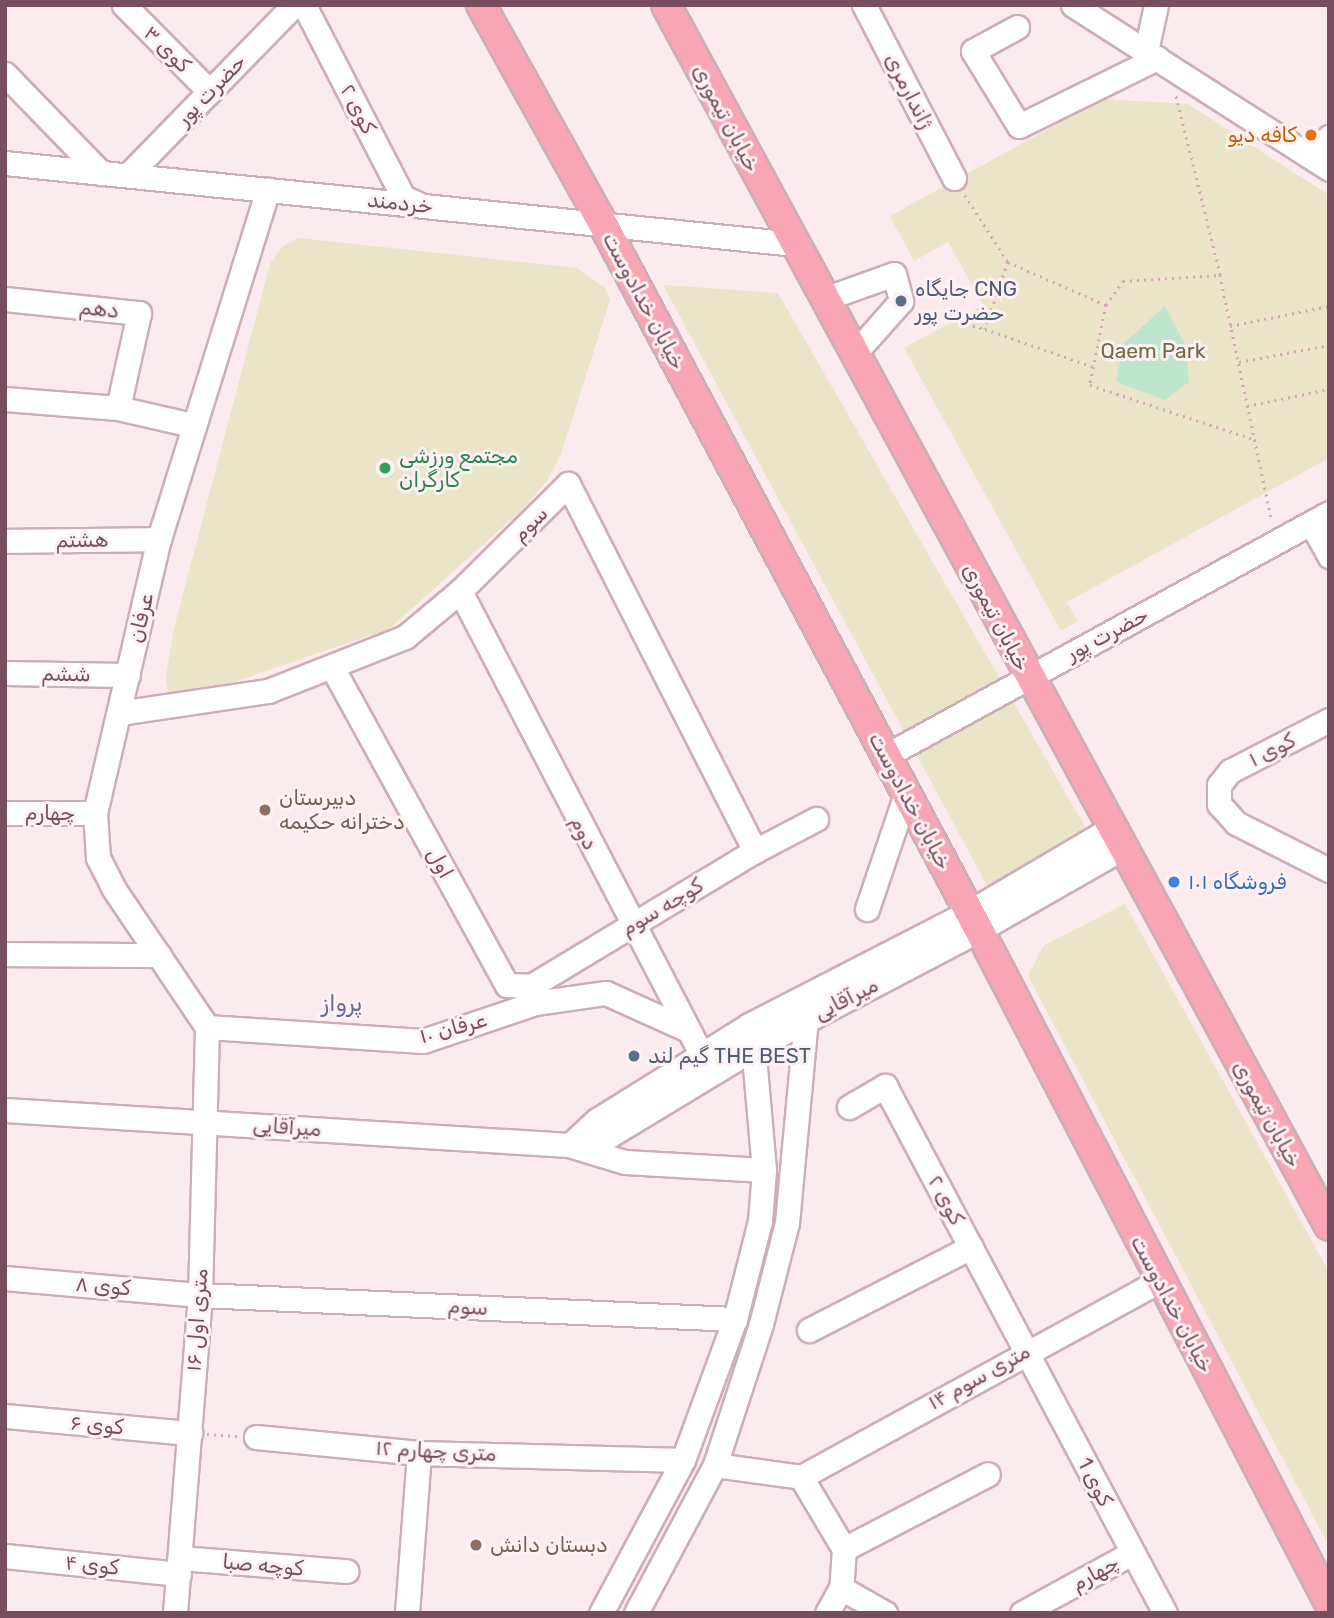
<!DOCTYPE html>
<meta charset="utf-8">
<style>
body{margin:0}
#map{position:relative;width:1334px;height:1618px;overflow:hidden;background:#fcebee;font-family:Rubik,"Noto Sans Arabic",sans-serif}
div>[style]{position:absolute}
.green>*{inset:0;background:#eae4c9}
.water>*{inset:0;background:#bfe6cd}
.path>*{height:2.5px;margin-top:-1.25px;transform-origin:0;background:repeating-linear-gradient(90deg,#d6a5b9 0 2px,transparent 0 7px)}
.roads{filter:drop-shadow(2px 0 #ccadb8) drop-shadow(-2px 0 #ccadb8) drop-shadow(0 2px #ccadb8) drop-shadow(0 -2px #ccadb8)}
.minor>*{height:23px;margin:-11.5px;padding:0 11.5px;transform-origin:11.5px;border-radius:11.5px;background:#fff}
.major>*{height:28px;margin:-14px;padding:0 14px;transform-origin:14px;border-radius:14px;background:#f8a6b3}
.dots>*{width:19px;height:19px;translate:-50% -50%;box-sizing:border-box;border:4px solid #fef1f4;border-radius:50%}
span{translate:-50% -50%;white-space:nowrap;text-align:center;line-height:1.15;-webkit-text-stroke:6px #fef1f4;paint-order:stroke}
.street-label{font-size:21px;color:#774e5f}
.food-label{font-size:21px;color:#c56008}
.right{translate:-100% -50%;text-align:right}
.service-label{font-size:21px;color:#4e5e75}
.left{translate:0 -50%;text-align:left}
.park-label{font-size:21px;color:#706c40}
.leisure-label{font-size:21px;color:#27864d}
.education-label{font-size:21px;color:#785e54}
.shop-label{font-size:21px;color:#366cbe}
.neighbourhood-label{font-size:23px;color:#666b92}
.frame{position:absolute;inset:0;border:7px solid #774e5f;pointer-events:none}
</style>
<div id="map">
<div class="green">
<div style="clip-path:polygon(1103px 99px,1188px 104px,1329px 195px,1329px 458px,1067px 602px,1078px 622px,1061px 631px,904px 348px,983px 305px,948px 242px,914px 261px,890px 216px)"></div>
<div style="clip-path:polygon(299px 238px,577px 268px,605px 288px,610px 300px,561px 454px,547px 481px,522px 510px,389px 629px,184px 699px,168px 691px,166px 677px,174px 628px,270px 264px,283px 246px)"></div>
<div style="clip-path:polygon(663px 285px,778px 293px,1088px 832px,990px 891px)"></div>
<div style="clip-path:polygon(1125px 904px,1329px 1272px,1329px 1546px,1028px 976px,1044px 945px)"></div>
</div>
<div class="water">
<div style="clip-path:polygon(1165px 306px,1185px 344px,1189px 382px,1165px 400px,1116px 382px,1123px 344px)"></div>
</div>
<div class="path">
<div style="left:965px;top:195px;width:80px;rotate:57.3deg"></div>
<div style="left:1008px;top:262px;width:107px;rotate:23.7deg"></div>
<div style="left:1106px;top:305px;width:29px;rotate:-55deg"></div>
<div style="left:1123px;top:281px;width:97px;rotate:-3.5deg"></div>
<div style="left:1220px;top:275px;width:187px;rotate:-103.9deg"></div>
<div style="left:1008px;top:262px;width:71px;rotate:108.9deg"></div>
<div style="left:985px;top:329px;width:115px;rotate:19.2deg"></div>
<div style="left:1220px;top:275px;width:251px;rotate:78.1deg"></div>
<div style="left:1106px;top:305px;width:82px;rotate:101.3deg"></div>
<div style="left:1090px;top:385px;width:172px;rotate:18.3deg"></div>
<div style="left:946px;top:318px;width:41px;rotate:15.8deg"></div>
<div style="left:1230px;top:326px;width:101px;rotate:-11.4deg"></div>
<div style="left:1239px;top:362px;width:92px;rotate:-10.7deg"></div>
<div style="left:1247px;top:406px;width:84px;rotate:-11.7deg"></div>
<div style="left:207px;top:1434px;width:32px;rotate:4deg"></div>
</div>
<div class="roads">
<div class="minor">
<div style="left:124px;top:5px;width:122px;rotate:45.3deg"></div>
<div style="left:304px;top:5px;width:216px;rotate:62.7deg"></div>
<div style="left:403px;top:197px;width:19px;rotate:25deg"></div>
<div style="left:864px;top:5px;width:195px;rotate:62.5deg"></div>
<div style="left:1073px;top:5px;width:304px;rotate:32.6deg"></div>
<div style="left:1017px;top:27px;width:50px;rotate:151.4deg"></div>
<div style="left:973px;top:51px;width:88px;rotate:58.5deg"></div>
<div style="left:1019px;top:126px;width:154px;rotate:-26.2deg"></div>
<div style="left:1146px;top:51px;width:47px;rotate:-77.7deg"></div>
<div style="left:5px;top:74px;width:138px;rotate:45.9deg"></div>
<div style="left:1315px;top:160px;width:27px;rotate:-59deg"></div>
<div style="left:5px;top:163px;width:793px;rotate:5.86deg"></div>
<div style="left:128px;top:175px;width:238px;rotate:-45.7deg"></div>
<div style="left:5px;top:299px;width:135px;rotate:6deg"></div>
<div style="left:139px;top:313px;width:97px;rotate:102.5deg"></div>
<div style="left:824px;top:299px;width:74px;rotate:-19.7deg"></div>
<div style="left:894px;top:274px;width:28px;rotate:75deg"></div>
<div style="left:901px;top:301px;width:71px;rotate:131.6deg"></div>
<div style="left:5px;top:399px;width:113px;rotate:4.6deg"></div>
<div style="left:118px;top:408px;width:76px;rotate:12.9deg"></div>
<div style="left:1311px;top:523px;width:38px;rotate:61deg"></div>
<div style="left:5px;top:541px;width:154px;rotate:-0.7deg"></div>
<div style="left:460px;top:591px;width:539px;rotate:62.48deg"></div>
<div style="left:332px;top:667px;width:363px;rotate:61.2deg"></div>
<div style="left:507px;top:985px;width:24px;rotate:2deg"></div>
<div style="left:531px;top:986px;width:262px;rotate:-31.1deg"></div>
<div style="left:755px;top:851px;width:69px;rotate:-27.7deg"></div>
<div style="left:5px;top:673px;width:123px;rotate:0.9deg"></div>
<div style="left:119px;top:713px;width:151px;rotate:-8.4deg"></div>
<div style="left:268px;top:691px;width:147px;rotate:-21.5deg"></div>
<div style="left:405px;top:637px;width:72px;rotate:-39.9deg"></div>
<div style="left:460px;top:591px;width:152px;rotate:-44.7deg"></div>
<div style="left:568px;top:484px;width:412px;rotate:63deg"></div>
<div style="left:1329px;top:720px;width:111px;rotate:152.7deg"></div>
<div style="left:1230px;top:771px;width:18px;rotate:128deg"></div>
<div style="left:1219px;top:785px;width:19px;rotate:90deg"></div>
<div style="left:1219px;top:804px;width:25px;rotate:48deg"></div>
<div style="left:1236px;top:823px;width:104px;rotate:26.8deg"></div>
<div style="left:885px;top:756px;width:506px;rotate:-28.69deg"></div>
<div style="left:5px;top:813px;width:90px"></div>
<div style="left:867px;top:909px;width:121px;rotate:-71.3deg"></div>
<div style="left:5px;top:954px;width:154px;rotate:0.4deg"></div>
<div style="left:207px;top:1027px;width:166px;rotate:-124deg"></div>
<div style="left:114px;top:889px;width:35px;rotate:-117deg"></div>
<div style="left:98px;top:858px;width:45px;rotate:-93.8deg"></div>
<div style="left:95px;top:813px;width:281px;rotate:-76.9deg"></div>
<div style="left:159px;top:539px;width:366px;rotate:-72.7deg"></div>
<div style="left:207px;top:1027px;width:216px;rotate:3.7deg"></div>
<div style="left:423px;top:1041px;width:118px;rotate:-18.7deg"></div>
<div style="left:535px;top:1003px;width:72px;rotate:-8deg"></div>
<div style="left:606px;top:993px;width:90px;rotate:24.3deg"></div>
<div style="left:849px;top:1107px;width:42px;rotate:-30.3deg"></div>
<div style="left:885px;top:1086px;width:597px;rotate:62.02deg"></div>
<div style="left:5px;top:1110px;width:565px;rotate:3.55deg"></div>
<div style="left:569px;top:1145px;width:41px;rotate:-12.7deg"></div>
<div style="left:609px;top:1136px;width:172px;rotate:-31.2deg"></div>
<div style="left:756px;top:1047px;width:252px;rotate:-27.7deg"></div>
<div style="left:979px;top:930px;width:163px;rotate:-29.7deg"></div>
<div style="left:570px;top:1145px;width:37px;rotate:-43deg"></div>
<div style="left:597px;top:1120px;width:179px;rotate:-32deg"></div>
<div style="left:749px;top:1025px;width:247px;rotate:-27.2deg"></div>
<div style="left:969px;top:912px;width:164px;rotate:-30.5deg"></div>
<div style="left:572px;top:1146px;width:55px;rotate:16.8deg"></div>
<div style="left:625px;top:1162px;width:139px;rotate:3.3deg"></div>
<div style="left:5px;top:1278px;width:196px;rotate:5deg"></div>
<div style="left:200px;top:1295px;width:536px;rotate:2.57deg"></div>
<div style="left:809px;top:1330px;width:182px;rotate:-27.1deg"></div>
<div style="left:5px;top:1416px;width:186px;rotate:5.3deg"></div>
<div style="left:256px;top:1437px;width:164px;rotate:5.6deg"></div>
<div style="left:419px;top:1453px;width:264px;rotate:1.5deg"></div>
<div style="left:715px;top:1465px;width:87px;rotate:7.9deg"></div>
<div style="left:801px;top:1477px;width:84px;rotate:59.2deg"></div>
<div style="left:844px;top:1549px;width:162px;rotate:-27.5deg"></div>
<div style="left:801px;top:1477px;width:408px;rotate:-28.7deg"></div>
<div style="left:844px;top:1549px;width:39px;rotate:94deg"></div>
<div style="left:841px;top:1588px;width:51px;rotate:29.6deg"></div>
<div style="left:5px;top:1556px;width:175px;rotate:5.9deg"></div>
<div style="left:180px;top:1558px;width:167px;rotate:4.5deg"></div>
<div style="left:175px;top:1613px;width:319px;rotate:-85.5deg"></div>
<div style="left:200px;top:1295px;width:268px;rotate:-88.5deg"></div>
<div style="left:407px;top:1613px;width:160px;rotate:-85.7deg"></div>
<div style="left:601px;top:1613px;width:174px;rotate:-61.8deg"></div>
<div style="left:683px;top:1460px;width:150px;rotate:-69.8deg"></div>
<div style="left:735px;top:1319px;width:101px;rotate:-75.7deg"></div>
<div style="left:760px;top:1221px;width:51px;rotate:-85.5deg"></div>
<div style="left:764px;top:1170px;width:137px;rotate:-95deg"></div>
<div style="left:636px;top:1613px;width:168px;rotate:-61.9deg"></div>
<div style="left:715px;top:1465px;width:148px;rotate:-71.9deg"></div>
<div style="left:761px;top:1324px;width:104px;rotate:-75.6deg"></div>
<div style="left:787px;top:1223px;width:204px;rotate:-84.7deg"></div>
<div style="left:806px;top:1020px;width:21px;rotate:-109deg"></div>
<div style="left:827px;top:1613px;width:29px;rotate:-61deg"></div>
<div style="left:1022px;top:1613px;width:125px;rotate:-28.6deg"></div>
</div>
<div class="major">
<div style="left:481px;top:5px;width:251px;rotate:60.9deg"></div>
<div style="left:603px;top:224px;width:800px;rotate:61.96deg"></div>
<div style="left:979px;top:930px;width:759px;rotate:62.52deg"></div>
<div style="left:666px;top:5px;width:1389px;rotate:61.5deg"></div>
</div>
</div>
<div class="dots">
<div style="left:1311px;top:135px;background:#e8710a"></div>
<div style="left:901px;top:301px;background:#5c6f8a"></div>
<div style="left:385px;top:468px;background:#2e9e5b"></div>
<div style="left:265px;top:810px;background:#8d6e63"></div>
<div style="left:1174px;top:882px;background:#3f7fe0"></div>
<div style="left:634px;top:1056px;background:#5c6f8a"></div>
<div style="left:476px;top:1545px;background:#8d6e63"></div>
</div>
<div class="street-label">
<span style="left:167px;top:49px;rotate:45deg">کوی ۳</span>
<span style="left:211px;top:90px;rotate:-46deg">حضرت پور</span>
<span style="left:909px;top:91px;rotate:63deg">ژاندارمری</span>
<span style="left:358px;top:109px;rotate:63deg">کوی ۲</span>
<span style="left:726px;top:118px;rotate:62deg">خیابان تیموری</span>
<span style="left:400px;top:203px;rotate:6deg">خردمند</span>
<span style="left:644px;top:301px;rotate:62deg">خیابان خدادوست</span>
<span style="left:99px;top:309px;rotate:6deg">دهم</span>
<span style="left:530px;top:524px;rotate:-45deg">سوم</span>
<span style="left:82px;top:540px;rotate:-1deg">هشتم</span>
<span style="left:996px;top:617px;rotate:62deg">خیابان تیموری</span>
<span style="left:141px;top:618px;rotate:-77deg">عرفان</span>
<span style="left:1107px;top:634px;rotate:-28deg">حضرت پور</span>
<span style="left:66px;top:674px;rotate:1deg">ششم</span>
<span style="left:1272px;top:750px;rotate:-27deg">کوی ۱</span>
<span style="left:910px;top:801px;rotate:62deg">خیابان خدادوست</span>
<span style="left:50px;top:813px">چهارم</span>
<span style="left:584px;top:833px;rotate:63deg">دوم</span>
<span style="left:440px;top:863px;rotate:61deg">اول</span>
<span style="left:662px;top:907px;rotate:-31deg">کوچه سوم</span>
<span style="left:846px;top:999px;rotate:-27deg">میرآقایی</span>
<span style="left:453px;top:1028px;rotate:-15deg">عرفان ۱۰</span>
<span style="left:1267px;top:1114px;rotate:61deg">خیابان تیموری</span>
<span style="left:287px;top:1127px;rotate:4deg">میرآقایی</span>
<span style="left:946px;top:1200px;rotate:62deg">کوی ۲</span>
<span style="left:103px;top:1286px;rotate:5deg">کوی ۸</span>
<span style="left:1172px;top:1304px;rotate:62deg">خیابان خدادوست</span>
<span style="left:468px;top:1307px;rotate:3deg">سوم</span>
<span style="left:197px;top:1320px;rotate:-86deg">۱۶ متری اول</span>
<span style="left:979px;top:1377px;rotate:-29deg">۱۴ متری سوم</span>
<span style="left:97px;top:1425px;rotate:5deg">کوی ۶</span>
<span style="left:436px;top:1451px;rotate:3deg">۱۲ متری چهارم</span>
<span style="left:1095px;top:1482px;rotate:63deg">کوی 1</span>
<span style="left:92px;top:1565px;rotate:6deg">کوی ۴</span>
<span style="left:263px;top:1565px;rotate:5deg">کوچه صبا</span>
<span style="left:1095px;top:1573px;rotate:-29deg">چهارم</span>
</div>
<div class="food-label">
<span class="right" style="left:1297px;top:135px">کافه دیو</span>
</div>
<div class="service-label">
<span class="left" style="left:915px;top:301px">جایگاه CNG<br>حضرت پور</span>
<span class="left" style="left:648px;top:1056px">گیم لند THE BEST</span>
</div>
<div class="park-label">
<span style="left:1153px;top:351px">Qaem Park</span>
</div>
<div class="leisure-label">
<span class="left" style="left:399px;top:468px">مجتمع ورزشی<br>کارگران</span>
</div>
<div class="education-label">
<span class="left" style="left:279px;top:810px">دبیرستان<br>دخترانه حکیمه</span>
<span class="left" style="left:490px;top:1545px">دبستان دانش</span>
</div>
<div class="shop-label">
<span class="left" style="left:1188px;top:882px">فروشگاه ۱۰۱</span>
</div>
<div class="neighbourhood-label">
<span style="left:342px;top:1003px">پرواز</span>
</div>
<div class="frame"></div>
</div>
